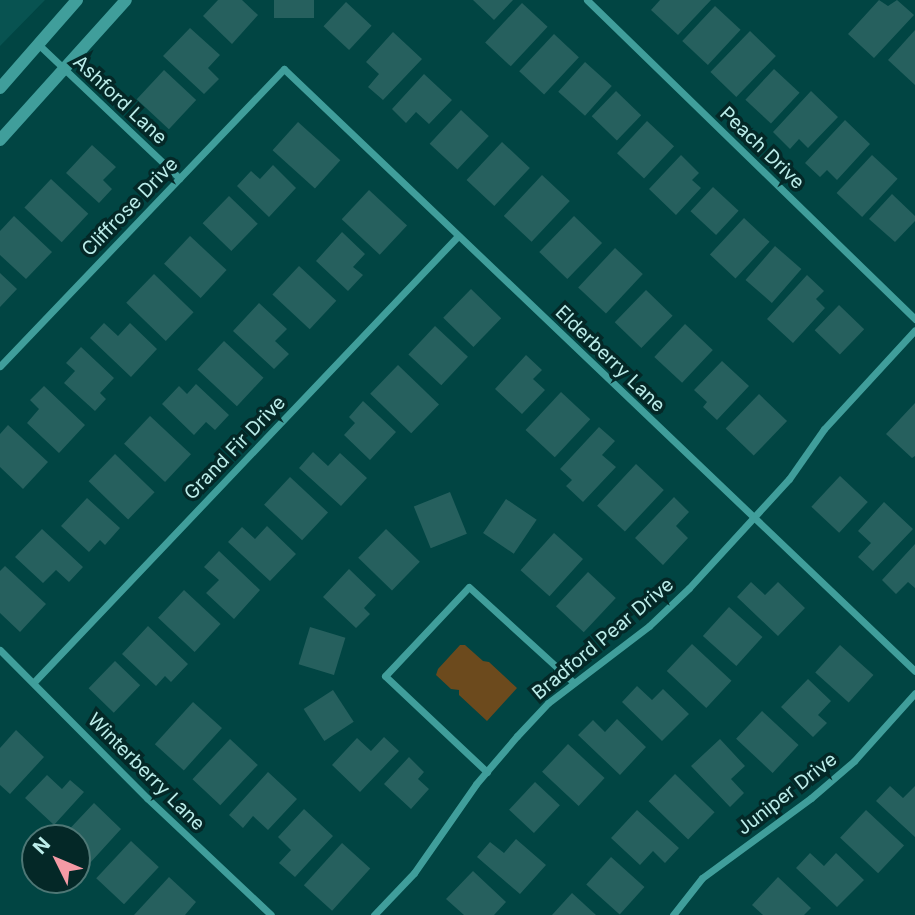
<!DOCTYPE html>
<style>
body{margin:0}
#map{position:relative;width:915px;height:915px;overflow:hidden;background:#014543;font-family:Inter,sans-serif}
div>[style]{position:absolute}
.built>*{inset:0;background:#085351}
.green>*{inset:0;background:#6c4a1d}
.building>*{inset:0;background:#26605e;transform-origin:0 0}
.minor>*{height:7px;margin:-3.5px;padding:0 3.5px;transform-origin:3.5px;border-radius:3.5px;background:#409e9b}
.tertiary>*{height:12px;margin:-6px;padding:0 6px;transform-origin:6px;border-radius:6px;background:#409e9b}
span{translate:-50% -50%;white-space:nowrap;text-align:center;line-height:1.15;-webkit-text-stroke:7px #042827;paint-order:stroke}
.street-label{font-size:19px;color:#bcedea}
.north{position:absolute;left:21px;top:824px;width:70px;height:70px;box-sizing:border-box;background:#042827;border:2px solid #4e7775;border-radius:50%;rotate:313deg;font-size:19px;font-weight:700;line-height:28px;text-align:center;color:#bcedea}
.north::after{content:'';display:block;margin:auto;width:24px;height:32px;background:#f49aa5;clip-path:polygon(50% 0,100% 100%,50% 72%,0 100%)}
</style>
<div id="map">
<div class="built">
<div style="clip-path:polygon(0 0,45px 0,0 46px)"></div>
</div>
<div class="green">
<div style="clip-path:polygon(460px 645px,465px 645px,483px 661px,489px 662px,517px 688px,487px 721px,459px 695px,459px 690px,451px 689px,436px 675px,438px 669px)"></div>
</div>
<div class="building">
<div style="clip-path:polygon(218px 0,242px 0,258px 15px,232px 44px,203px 16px)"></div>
<div style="left:274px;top:0;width:40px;height:18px"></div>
<div style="clip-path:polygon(473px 0,513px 0,494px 20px)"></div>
<div style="clip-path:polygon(660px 0,711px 0,678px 35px,651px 10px)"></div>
<div style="clip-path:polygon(879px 0,888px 6px,897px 0,914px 15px,874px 58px,848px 34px)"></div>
<div style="left:346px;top:2px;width:35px;height:33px;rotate:43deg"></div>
<div style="left:522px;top:3px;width:35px;height:54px;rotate:43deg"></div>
<div style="left:715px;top:6px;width:35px;height:48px;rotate:43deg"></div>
<div style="clip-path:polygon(190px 28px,220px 55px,208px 68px,219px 79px,204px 94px,163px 56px)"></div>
<div style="clip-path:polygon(915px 30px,915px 85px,888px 60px)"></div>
<div style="left:750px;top:31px;width:36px;height:57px;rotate:44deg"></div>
<div style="clip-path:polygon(393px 32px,422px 59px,383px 100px,368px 87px,379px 74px,366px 62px)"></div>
<div style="left:554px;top:34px;width:34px;height:51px;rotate:43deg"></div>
<div style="left:585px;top:62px;width:36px;height:40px;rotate:42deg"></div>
<div style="left:774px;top:69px;width:35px;height:42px;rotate:43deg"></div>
<div style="left:164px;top:70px;width:44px;height:40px;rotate:43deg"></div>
<div style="clip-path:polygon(424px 74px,452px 100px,429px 124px,416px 112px,406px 123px,392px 109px)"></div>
<div style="left:616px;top:91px;width:35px;height:35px;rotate:44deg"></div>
<div style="clip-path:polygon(811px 91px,838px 117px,808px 148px,799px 139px,790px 149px,773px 132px)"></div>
<div style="left:461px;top:110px;width:38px;height:46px;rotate:43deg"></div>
<div style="clip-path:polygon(845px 120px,870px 144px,837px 180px,827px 170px,820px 177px,805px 163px)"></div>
<div style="left:647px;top:121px;width:37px;height:44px;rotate:43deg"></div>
<div style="left:298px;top:122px;width:57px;height:38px;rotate:42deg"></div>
<div style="left:502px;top:142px;width:38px;height:52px;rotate:43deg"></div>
<div style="clip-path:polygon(92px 145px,116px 167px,103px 180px,112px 189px,99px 203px,66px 173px)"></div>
<div style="clip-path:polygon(681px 155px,699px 173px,692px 180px,701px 188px,676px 215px,649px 189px)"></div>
<div style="left:872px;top:155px;width:35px;height:52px;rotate:43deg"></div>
<div style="clip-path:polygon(273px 165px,296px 188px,269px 217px,237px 186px,251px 171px,260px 179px)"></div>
<div style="left:542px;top:175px;width:38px;height:56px;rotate:43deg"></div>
<div style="left:51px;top:179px;width:51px;height:39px;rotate:43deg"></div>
<div style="left:713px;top:187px;width:35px;height:33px;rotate:43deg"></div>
<div style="left:369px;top:190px;width:52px;height:40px;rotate:43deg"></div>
<div style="clip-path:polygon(892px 194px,915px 216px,915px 221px,895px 242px,869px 219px)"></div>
<div style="left:229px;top:196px;width:40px;height:38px;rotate:44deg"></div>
<div style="clip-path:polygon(14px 216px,52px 252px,26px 279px,0 255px,0 231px)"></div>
<div style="left:574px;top:216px;width:39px;height:50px;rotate:44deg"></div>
<div style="left:744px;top:218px;width:35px;height:50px;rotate:43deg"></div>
<div style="clip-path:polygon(342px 232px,365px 254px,353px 267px,363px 275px,348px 291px,316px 261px)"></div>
<div style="left:190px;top:236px;width:50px;height:38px;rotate:43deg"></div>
<div style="left:775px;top:246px;width:35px;height:45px;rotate:41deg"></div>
<div style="left:615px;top:248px;width:38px;height:54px;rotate:43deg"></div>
<div style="left:299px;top:266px;width:51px;height:39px;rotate:43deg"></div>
<div style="clip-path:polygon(0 273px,17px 289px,0 307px)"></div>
<div style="left:154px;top:274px;width:55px;height:40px;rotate:44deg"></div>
<div style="clip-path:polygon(807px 275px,824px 291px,816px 299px,825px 308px,793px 343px,767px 319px)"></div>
<div style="left:471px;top:289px;width:42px;height:40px;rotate:44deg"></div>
<div style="left:646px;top:290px;width:37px;height:45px;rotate:44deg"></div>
<div style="clip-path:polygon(259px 303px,287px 329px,275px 341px,289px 354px,274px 369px,233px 331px)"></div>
<div style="left:839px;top:305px;width:35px;height:35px;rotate:44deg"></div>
<div style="clip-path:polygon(104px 323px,118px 336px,130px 323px,157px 349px,131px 377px,90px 338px)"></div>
<div style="left:685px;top:324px;width:38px;height:45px;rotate:43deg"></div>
<div style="left:435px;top:326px;width:45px;height:39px;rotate:43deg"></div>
<div style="left:224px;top:341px;width:54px;height:39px;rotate:43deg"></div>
<div style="clip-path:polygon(81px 347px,114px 378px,100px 393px,106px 399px,95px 411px,64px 383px,75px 371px,66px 363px)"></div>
<div style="clip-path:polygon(526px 355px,542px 370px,533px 379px,545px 390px,522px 414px,495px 389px)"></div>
<div style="clip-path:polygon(722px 361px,749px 386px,717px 420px,703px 407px,707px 402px,694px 390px)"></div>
<div style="left:398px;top:365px;width:57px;height:40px;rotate:44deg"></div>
<div style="clip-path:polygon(196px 384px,229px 415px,215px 430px,206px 422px,194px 435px,162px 404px,179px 386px,187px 394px)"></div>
<div style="clip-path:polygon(44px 386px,85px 425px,59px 453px,27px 423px,39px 409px,30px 400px)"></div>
<div style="left:561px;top:392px;width:40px;height:52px;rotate:43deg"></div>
<div style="left:759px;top:394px;width:39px;height:48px;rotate:44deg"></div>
<div style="clip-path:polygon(363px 401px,396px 432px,370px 460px,344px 435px,355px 423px,349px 417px)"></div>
<div style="clip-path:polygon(915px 403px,915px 456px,912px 458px,886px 434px)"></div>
<div style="left:150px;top:416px;width:56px;height:38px;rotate:43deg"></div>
<div style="clip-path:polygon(8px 425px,48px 462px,23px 489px,0 467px,0 434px)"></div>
<div style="clip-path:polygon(599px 427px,615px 441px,602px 455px,616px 467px,583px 502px,566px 486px,572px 480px,560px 469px)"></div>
<div style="clip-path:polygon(313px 452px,328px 466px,340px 453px,367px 478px,341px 506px,299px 468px)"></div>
<div style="left:115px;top:454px;width:55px;height:38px;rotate:44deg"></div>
<div style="left:636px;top:464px;width:38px;height:57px;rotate:43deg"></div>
<div style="left:840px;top:476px;width:38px;height:42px;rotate:43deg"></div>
<div style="left:290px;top:477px;width:52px;height:38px;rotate:43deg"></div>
<div style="left:450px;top:492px;width:45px;height:39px;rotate:68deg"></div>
<div style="clip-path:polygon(674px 497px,689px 512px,676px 526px,688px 538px,663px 565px,635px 538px)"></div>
<div style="clip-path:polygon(87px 498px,120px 528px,105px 545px,100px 540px,89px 552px,61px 526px)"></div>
<div style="left:506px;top:499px;width:37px;height:41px;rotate:34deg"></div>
<div style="clip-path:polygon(884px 502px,913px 529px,873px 571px,858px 557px,871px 543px,858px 531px)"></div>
<div style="clip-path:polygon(267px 526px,296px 554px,270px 581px,228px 542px,242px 527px,255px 539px)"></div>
<div style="clip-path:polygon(42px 529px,83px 567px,69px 582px,56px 570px,43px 583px,15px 557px)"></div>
<div style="left:386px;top:529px;width:47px;height:40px;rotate:44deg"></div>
<div style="left:554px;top:533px;width:39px;height:50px;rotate:42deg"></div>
<div style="clip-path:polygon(915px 544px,915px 588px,908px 582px,896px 594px,882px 580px)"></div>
<div style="clip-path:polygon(219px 551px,260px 590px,234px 619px,206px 593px,219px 580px,204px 567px)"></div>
<div style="clip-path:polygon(5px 566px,46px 604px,20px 632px,0 613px,0 571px)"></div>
<div style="clip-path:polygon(349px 569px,376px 595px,364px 608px,370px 614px,356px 628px,323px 597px)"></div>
<div style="left:588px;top:572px;width:38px;height:47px;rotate:43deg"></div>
<div style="clip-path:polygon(751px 582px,765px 595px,778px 582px,805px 608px,778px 636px,737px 597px)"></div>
<div style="left:184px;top:590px;width:50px;height:38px;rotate:43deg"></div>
<div style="left:729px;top:607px;width:45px;height:39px;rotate:42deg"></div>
<div style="clip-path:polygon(148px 626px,188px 664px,171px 682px,165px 676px,156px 686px,122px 654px)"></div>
<div style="left:310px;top:627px;width:37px;height:39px;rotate:17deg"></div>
<div style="left:692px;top:644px;width:54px;height:37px;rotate:43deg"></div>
<div style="left:840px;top:645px;width:45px;height:37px;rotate:42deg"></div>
<div style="left:115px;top:661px;width:35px;height:38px;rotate:44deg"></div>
<div style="clip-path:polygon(808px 679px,831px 701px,818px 715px,827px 723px,813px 737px,781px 707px)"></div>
<div style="clip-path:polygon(637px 686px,652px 700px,663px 689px,689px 714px,662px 741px,622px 702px)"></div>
<div style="left:333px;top:690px;width:38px;height:35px;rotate:57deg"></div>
<div style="left:193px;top:702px;width:39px;height:57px;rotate:42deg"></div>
<div style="left:762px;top:711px;width:50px;height:38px;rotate:43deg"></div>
<div style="clip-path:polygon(617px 719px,646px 747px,620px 775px,578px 735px,593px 720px,605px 732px)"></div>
<div style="clip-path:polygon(16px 730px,44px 757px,10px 794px,0 785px,0 748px)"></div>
<div style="clip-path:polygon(384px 737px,399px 751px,360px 792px,332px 765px,357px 738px,371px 751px)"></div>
<div style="left:230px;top:739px;width:38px;height:55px;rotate:43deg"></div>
<div style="clip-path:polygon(720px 739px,745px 766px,731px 779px,744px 793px,730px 807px,691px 766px)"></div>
<div style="left:568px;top:744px;width:50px;height:38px;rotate:43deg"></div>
<div style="clip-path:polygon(409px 757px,424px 772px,418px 779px,429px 789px,411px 809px,384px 784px)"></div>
<div style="clip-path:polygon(268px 772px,297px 799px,268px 830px,253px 816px,243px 828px,229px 815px)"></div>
<div style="left:675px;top:774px;width:55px;height:38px;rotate:44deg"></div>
<div style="clip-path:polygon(47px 775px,62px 789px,70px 780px,84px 792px,54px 825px,25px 798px)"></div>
<div style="left:535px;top:782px;width:34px;height:38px;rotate:43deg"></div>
<div style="clip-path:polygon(890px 786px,903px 798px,915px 786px,915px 837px,876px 801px)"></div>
<div style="clip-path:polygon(94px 803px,121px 829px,90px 863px,77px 852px,77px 838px,61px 838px)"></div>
<div style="clip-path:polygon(304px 809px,333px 836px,295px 877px,279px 863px,291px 850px,278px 837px)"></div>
<div style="clip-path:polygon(637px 810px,679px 848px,665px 863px,653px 851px,640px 865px,611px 838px)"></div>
<div style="left:866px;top:810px;width:52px;height:38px;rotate:43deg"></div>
<div style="clip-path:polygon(516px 839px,546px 865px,520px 894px,477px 857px,490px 842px,504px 853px)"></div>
<div style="left:131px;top:841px;width:38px;height:51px;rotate:43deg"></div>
<div style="left:342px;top:843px;width:38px;height:57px;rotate:42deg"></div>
<div style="clip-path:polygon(810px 853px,824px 866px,836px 853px,864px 880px,837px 907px,796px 868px)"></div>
<div style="left:611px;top:857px;width:45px;height:37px;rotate:42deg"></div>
<div style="clip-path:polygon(473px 871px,506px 902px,494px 915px,464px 915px,446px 899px)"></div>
<div style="clip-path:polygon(169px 877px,196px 902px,185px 915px,134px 915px)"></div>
<div style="clip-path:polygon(778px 877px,811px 908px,804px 915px,763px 915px,752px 905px)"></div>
<div style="clip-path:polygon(572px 893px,596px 915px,552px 915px)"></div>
</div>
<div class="minor">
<div style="left:587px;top:0;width:458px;rotate:44.2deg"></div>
<div style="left:38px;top:44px;width:195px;rotate:43.5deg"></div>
<div style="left:0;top:366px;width:411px;rotate:-46.3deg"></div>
<div style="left:284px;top:69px;width:872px;rotate:43.65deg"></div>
<div style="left:0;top:650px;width:209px;rotate:45.2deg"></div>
<div style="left:147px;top:798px;width:170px;rotate:43.3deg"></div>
<div style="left:34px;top:682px;width:615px;rotate:-46.45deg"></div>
<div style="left:487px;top:772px;width:140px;rotate:-136.7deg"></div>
<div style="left:385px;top:676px;width:122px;rotate:-46.7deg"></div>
<div style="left:469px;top:587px;width:142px;rotate:42.4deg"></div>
<div style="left:374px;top:915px;width:58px;rotate:-46.4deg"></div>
<div style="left:414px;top:873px;width:108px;rotate:-55.1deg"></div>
<div style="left:476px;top:784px;width:63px;rotate:-49.5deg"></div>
<div style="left:517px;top:736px;width:45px;rotate:-46.8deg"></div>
<div style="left:548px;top:703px;width:127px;rotate:-37.3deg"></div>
<div style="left:649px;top:626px;width:55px;rotate:-43.5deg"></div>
<div style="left:689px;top:588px;width:148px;rotate:-47.5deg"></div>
<div style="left:789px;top:479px;width:61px;rotate:-55deg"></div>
<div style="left:824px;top:429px;width:134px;rotate:-47.4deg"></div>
<div style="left:673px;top:915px;width:47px;rotate:-51.9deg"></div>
<div style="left:702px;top:878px;width:135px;rotate:-36.3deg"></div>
<div style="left:811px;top:798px;width:57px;rotate:-40.7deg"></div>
<div style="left:854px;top:761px;width:91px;rotate:-48.1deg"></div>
</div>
<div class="tertiary">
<div style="left:0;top:88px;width:117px;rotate:-48.8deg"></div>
<div style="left:0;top:140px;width:188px;rotate:-48deg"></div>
</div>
<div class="street-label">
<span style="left:120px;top:100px;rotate:43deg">Ashford Lane</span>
<span style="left:762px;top:148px;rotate:44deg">Peach Drive</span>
<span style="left:130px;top:207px;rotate:-46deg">Cliffrose Drive</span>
<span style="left:610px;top:359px;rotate:44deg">Elderberry Lane</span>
<span style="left:235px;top:448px;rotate:-46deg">Grand Fir Drive</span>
<span style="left:603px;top:639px;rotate:-40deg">Bradford Pear Drive</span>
<span style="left:146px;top:772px;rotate:45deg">Winterberry Lane</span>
<span style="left:787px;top:794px;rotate:-38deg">Juniper Drive</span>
</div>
<div class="north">N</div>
</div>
